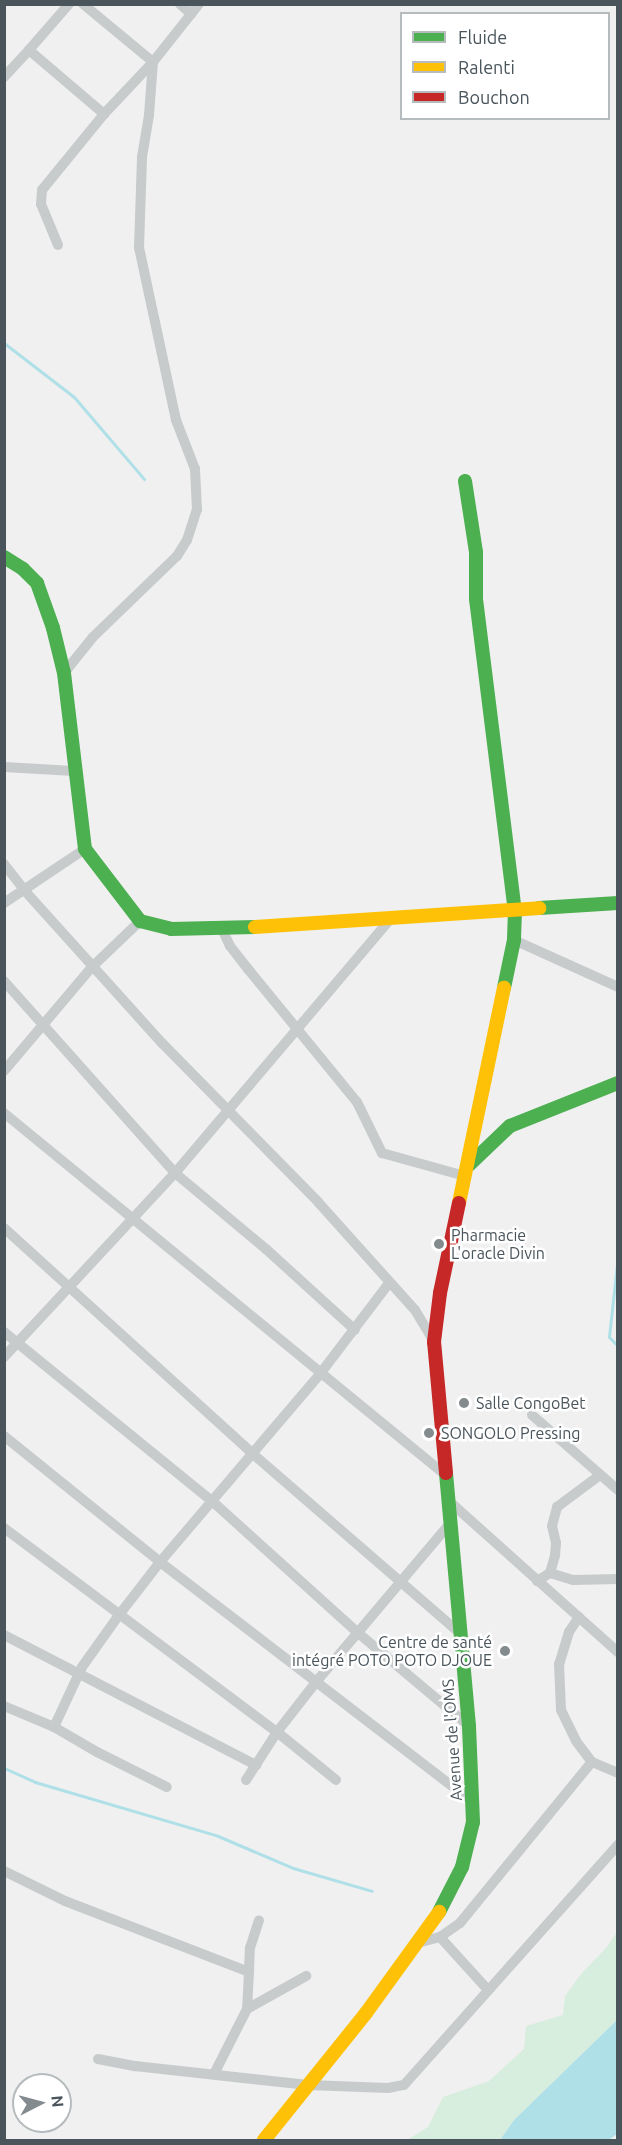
<!DOCTYPE html>
<meta charset="utf-8">
<style>
body{margin:0}
#map{position:relative;width:622px;height:2145px;overflow:hidden;background:#f0f0f0;font-family:Ubuntu,sans-serif}
div>[style]{position:absolute}
.green>*{inset:0;background:#d7eddd}
.water>*{inset:0;background:#afe0e8}
.stream>*{height:3px;margin:-1.5px;padding:0 1.5px;transform-origin:1.5px;border-radius:1.5px;background:#afe0e8}
.street>*{height:10px;margin:-5px;padding:0 5px;transform-origin:5px;border-radius:5px;background:#c8cbcc}
.fast>*{height:14px;margin:-7px;padding:0 7px;transform-origin:7px;border-radius:7px;background:#4caf50}
.slow>*{height:14px;margin:-7px;padding:0 7px;transform-origin:7px;border-radius:7px;background:#ffc107}
.jam>*{height:14px;margin:-7px;padding:0 7px;transform-origin:7px;border-radius:7px;background:#c62828}
.dots>*{width:16px;height:16px;translate:-50% -50%;box-sizing:border-box;border:3px solid #fff;border-radius:50%}
span{translate:-50% -50%;white-space:nowrap;text-align:center;line-height:1.15;-webkit-text-stroke:5px #fff;paint-order:stroke}
.poi-label{font-size:16px;color:#49545b}
.left{translate:0 -50%;text-align:left}
.right{translate:-100% -50%;text-align:right}
.street-label{font-size:16px;color:#49545b}
.frame{position:absolute;inset:0;border:6px solid #49545b;pointer-events:none}
.legend{position:absolute;left:400px;top:12px;width:210px;height:108px;box-sizing:border-box;background:#fff;border:2px solid #b6bbbd;margin:0;padding:8px 10px;list-style:none;font-size:18px;color:#49545b}
.legend li{display:flex;align-items:center;gap:12px;height:30px}
.legend b{width:30px;border:2px solid #b6bbbd}
.north{position:absolute;left:12px;top:2073px;width:60px;height:60px;box-sizing:border-box;background:#fff;border:2px solid #b6bbbd;border-radius:50%;rotate:84deg;font-size:16px;font-weight:700;line-height:24px;text-align:center;color:#49545b}
.north::after{content:'';display:block;margin:auto;width:21px;height:27px;background:#838b8f;clip-path:polygon(50% 0,100% 100%,50% 72%,0 100%)}
</style>
<div id="map">
<div class="green">
<div style="clip-path:polygon(617px 1932px,617px 2020px,514px 2120px,500px 2140px,407px 2140px,428px 2127px,443px 2097px,489px 2081px,524px 2049px,526px 2026px,563px 2015px,565px 1996px,581px 1974px,606px 1948px)"></div>
</div>
<div class="water">
<div style="clip-path:polygon(617px 2020px,617px 2134px,609px 2140px,500px 2140px,514px 2120px)"></div>
</div>
<div class="stream">
<div style="left:4px;top:343px;width:88px;rotate:37.6deg"></div>
<div style="left:74px;top:397px;width:108px;rotate:49.5deg"></div>
<div style="left:618px;top:1255px;width:82px;rotate:96.3deg"></div>
<div style="left:609px;top:1337px;width:13px;rotate:45deg"></div>
<div style="left:4px;top:1768px;width:34px;rotate:24deg"></div>
<div style="left:35px;top:1782px;width:191px;rotate:16.4deg"></div>
<div style="left:218px;top:1836px;width:82px;rotate:23.1deg"></div>
<div style="left:293px;top:1868px;width:82px;rotate:16.2deg"></div>
</div>
<div class="street">
<div style="left:69px;top:4px;width:61px;rotate:131deg"></div>
<div style="left:29px;top:50px;width:99px;rotate:40.5deg"></div>
<div style="left:83px;top:4px;width:91px;rotate:39.6deg"></div>
<div style="left:180px;top:4px;width:15px;rotate:42deg"></div>
<div style="left:4px;top:77px;width:37px;rotate:-47deg"></div>
<div style="left:58px;top:245px;width:44px;rotate:-112.5deg"></div>
<div style="left:41px;top:204px;width:14px;rotate:-86deg"></div>
<div style="left:42px;top:190px;width:98px;rotate:-50.8deg"></div>
<div style="left:104px;top:114px;width:71px;rotate:-46.7deg"></div>
<div style="left:153px;top:62px;width:74px;rotate:-51.6deg"></div>
<div style="left:64px;top:673px;width:46px;rotate:-51.1deg"></div>
<div style="left:93px;top:637px;width:117px;rotate:-44deg"></div>
<div style="left:177px;top:556px;width:19px;rotate:-58deg"></div>
<div style="left:187px;top:540px;width:32px;rotate:-72deg"></div>
<div style="left:197px;top:510px;width:41px;rotate:-92.8deg"></div>
<div style="left:195px;top:469px;width:53px;rotate:-111.2deg"></div>
<div style="left:176px;top:420px;width:176px;rotate:-102.1deg"></div>
<div style="left:139px;top:248px;width:91px;rotate:-88.1deg"></div>
<div style="left:142px;top:157px;width:43px;rotate:-80.5deg"></div>
<div style="left:149px;top:115px;width:53px;rotate:-85.7deg"></div>
<div style="left:4px;top:767px;width:70px;rotate:3.3deg"></div>
<div style="left:4px;top:864px;width:34px;rotate:52deg"></div>
<div style="left:25px;top:891px;width:205px;rotate:48deg"></div>
<div style="left:162px;top:1043px;width:223px;rotate:45.5deg"></div>
<div style="left:318px;top:1202px;width:145px;rotate:48.1deg"></div>
<div style="left:415px;top:1310px;width:37px;rotate:59deg"></div>
<div style="left:4px;top:903px;width:97px;rotate:-33.7deg"></div>
<div style="left:222px;top:929px;width:19px;rotate:65deg"></div>
<div style="left:230px;top:946px;width:29px;rotate:52deg"></div>
<div style="left:248px;top:969px;width:172px;rotate:50.7deg"></div>
<div style="left:357px;top:1102px;width:57px;rotate:63.9deg"></div>
<div style="left:382px;top:1153px;width:86px;rotate:15.5deg"></div>
<div style="left:514px;top:940px;width:114px;rotate:24.3deg"></div>
<div style="left:4px;top:981px;width:257px;rotate:48.3deg"></div>
<div style="left:175px;top:1173px;width:119px;rotate:39.9deg"></div>
<div style="left:266px;top:1249px;width:120px;rotate:42.3deg"></div>
<div style="left:4px;top:1071px;width:136px;rotate:-49.8deg"></div>
<div style="left:92px;top:967px;width:66px;rotate:-43.8deg"></div>
<div style="left:4px;top:1113px;width:574px;rotate:39.35deg"></div>
<div style="left:4px;top:1228px;width:336px;rotate:42.2deg"></div>
<div style="left:253px;top:1454px;width:275px;rotate:40.9deg"></div>
<div style="left:4px;top:1332px;width:268px;rotate:39.1deg"></div>
<div style="left:212px;top:1501px;width:195px;rotate:42.1deg"></div>
<div style="left:357px;top:1632px;width:146px;rotate:40deg"></div>
<div style="left:4px;top:1357px;width:251px;rotate:-47.1deg"></div>
<div style="left:175px;top:1173px;width:336px;rotate:-49.7deg"></div>
<div style="left:532px;top:1415px;width:114px;rotate:41.1deg"></div>
<div style="left:4px;top:1436px;width:201px;rotate:38.9deg"></div>
<div style="left:160px;top:1562px;width:396px;rotate:37.5deg"></div>
<div style="left:450px;top:1502px;width:225px;rotate:41.8deg"></div>
<div style="left:4px;top:1528px;width:341px;rotate:36.8deg"></div>
<div style="left:277px;top:1732px;width:76px;rotate:39.1deg"></div>
<div style="left:550px;top:1573px;width:24px;rotate:17deg"></div>
<div style="left:573px;top:1580px;width:45px;rotate:-1.3deg"></div>
<div style="left:537px;top:1581px;width:15px;rotate:-32deg"></div>
<div style="left:550px;top:1573px;width:19px;rotate:-74deg"></div>
<div style="left:555px;top:1555px;width:12px;rotate:-85deg"></div>
<div style="left:556px;top:1543px;width:17px;rotate:-103deg"></div>
<div style="left:552px;top:1526px;width:20px;rotate:-75deg"></div>
<div style="left:557px;top:1507px;width:54px;rotate:-36.7deg"></div>
<div style="left:579px;top:1617px;width:18px;rotate:124deg"></div>
<div style="left:569px;top:1632px;width:34px;rotate:107deg"></div>
<div style="left:559px;top:1664px;width:46px;rotate:87.5deg"></div>
<div style="left:561px;top:1710px;width:34px;rotate:64deg"></div>
<div style="left:576px;top:1741px;width:26px;rotate:53deg"></div>
<div style="left:592px;top:1762px;width:28px;rotate:23deg"></div>
<div style="left:4px;top:1635px;width:284px;rotate:27.3deg"></div>
<div style="left:4px;top:1706px;width:54px;rotate:22.8deg"></div>
<div style="left:54px;top:1727px;width:50px;rotate:30.2deg"></div>
<div style="left:97px;top:1752px;width:78px;rotate:26.6deg"></div>
<div style="left:54px;top:1727px;width:66px;rotate:-65deg"></div>
<div style="left:82px;top:1667px;width:64px;rotate:-54.6deg"></div>
<div style="left:119px;top:1615px;width:67px;rotate:-52.3deg"></div>
<div style="left:160px;top:1562px;width:247px;rotate:-49.6deg"></div>
<div style="left:320px;top:1374px;width:114px;rotate:-52.8deg"></div>
<div style="left:246px;top:1780px;width:57px;rotate:-57.1deg"></div>
<div style="left:277px;top:1732px;width:63px;rotate:-52deg"></div>
<div style="left:316px;top:1682px;width:209px;rotate:-49.8deg"></div>
<div style="left:4px;top:1871px;width:68px;rotate:26.2deg"></div>
<div style="left:65px;top:1901px;width:197px;rotate:21.1deg"></div>
<div style="left:249px;top:1972px;width:37px;rotate:93deg"></div>
<div style="left:440px;top:1937px;width:72px;rotate:47.8deg"></div>
<div style="left:421px;top:1942px;width:20px;rotate:-15deg"></div>
<div style="left:440px;top:1937px;width:24px;rotate:-35deg"></div>
<div style="left:460px;top:1923px;width:208px;rotate:-50.7deg"></div>
<div style="left:249px;top:1972px;width:24px;rotate:-88deg"></div>
<div style="left:250px;top:1948px;width:29px;rotate:-72deg"></div>
<div style="left:98px;top:2059px;width:38px;rotate:11deg"></div>
<div style="left:135px;top:2066px;width:174px;rotate:6.3deg"></div>
<div style="left:308px;top:2085px;width:80px;rotate:2.1deg"></div>
<div style="left:388px;top:2088px;width:16px;rotate:-11deg"></div>
<div style="left:404px;top:2085px;width:322px;rotate:-48.3deg"></div>
<div style="left:214px;top:2074px;width:73px;rotate:-63.1deg"></div>
<div style="left:247px;top:2009px;width:68px;rotate:-29.2deg"></div>
</div>
<div class="fast">
<div style="left:465px;top:481px;width:72px;rotate:81.2deg"></div>
<div style="left:476px;top:552px;width:47px;rotate:90deg"></div>
<div style="left:476px;top:599px;width:313px;rotate:82.9deg"></div>
<div style="left:515px;top:910px;width:30px;rotate:92deg"></div>
<div style="left:514px;top:940px;width:49px;rotate:101.8deg"></div>
<div style="left:4px;top:557px;width:22px;rotate:32deg"></div>
<div style="left:23px;top:569px;width:20px;rotate:45deg"></div>
<div style="left:37px;top:583px;width:48px;rotate:70.4deg"></div>
<div style="left:53px;top:628px;width:46px;rotate:76.3deg"></div>
<div style="left:64px;top:673px;width:177px;rotate:83.2deg"></div>
<div style="left:85px;top:849px;width:91px;rotate:52.6deg"></div>
<div style="left:140px;top:921px;width:32px;rotate:14deg"></div>
<div style="left:171px;top:929px;width:84px;rotate:-1.4deg"></div>
<div style="left:539px;top:908px;width:79px;rotate:-3.6deg"></div>
<div style="left:469px;top:1165px;width:57px;rotate:-43.6deg"></div>
<div style="left:510px;top:1126px;width:116px;rotate:-21.7deg"></div>
<div style="left:439px;top:1912px;width:51px;rotate:-62.9deg"></div>
<div style="left:462px;top:1867px;width:46px;rotate:-76.3deg"></div>
<div style="left:473px;top:1822px;width:96px;rotate:-92.4deg"></div>
<div style="left:469px;top:1726px;width:254px;rotate:-95.2deg"></div>
</div>
<div class="slow">
<div style="left:255px;top:927px;width:285px;rotate:-3.8deg"></div>
<div style="left:459px;top:1203px;width:220px;rotate:-78.2deg"></div>
<div style="left:264px;top:2140px;width:163px;rotate:-51.2deg"></div>
<div style="left:366px;top:2013px;width:125px;rotate:-54.1deg"></div>
</div>
<div class="jam">
<div style="left:446px;top:1473px;width:132px;rotate:-95.2deg"></div>
<div style="left:434px;top:1342px;width:49px;rotate:-83deg"></div>
<div style="left:440px;top:1293px;width:92px;rotate:-78.1deg"></div>
</div>
<div class="dots">
<div style="left:439px;top:1244px;background:#838b8f"></div>
<div style="left:464px;top:1403px;background:#838b8f"></div>
<div style="left:429px;top:1433px;background:#838b8f"></div>
<div style="left:505px;top:1651px;background:#838b8f"></div>
</div>
<div class="poi-label">
<span class="left" style="left:451px;top:1244px">Pharmacie<br>L'oracle Divin</span>
<span class="left" style="left:476px;top:1403px">Salle CongoBet</span>
<span class="left" style="left:441px;top:1433px">SONGOLO Pressing</span>
<span class="right" style="left:492px;top:1651px">Centre de santé<br>intégré POTO POTO DJOUE</span>
</div>
<div class="street-label">
<span style="left:452px;top:1740px;rotate:-94deg">Avenue de l'OMS</span>
</div>
<div class="frame"></div>
<ul class="legend">
<li><b style="height:8px;background:#4caf50"></b>Fluide</li>
<li><b style="height:8px;background:#ffc107"></b>Ralenti</li>
<li><b style="height:8px;background:#c62828"></b>Bouchon</li>
</ul>
<div class="north">N</div>
</div>
